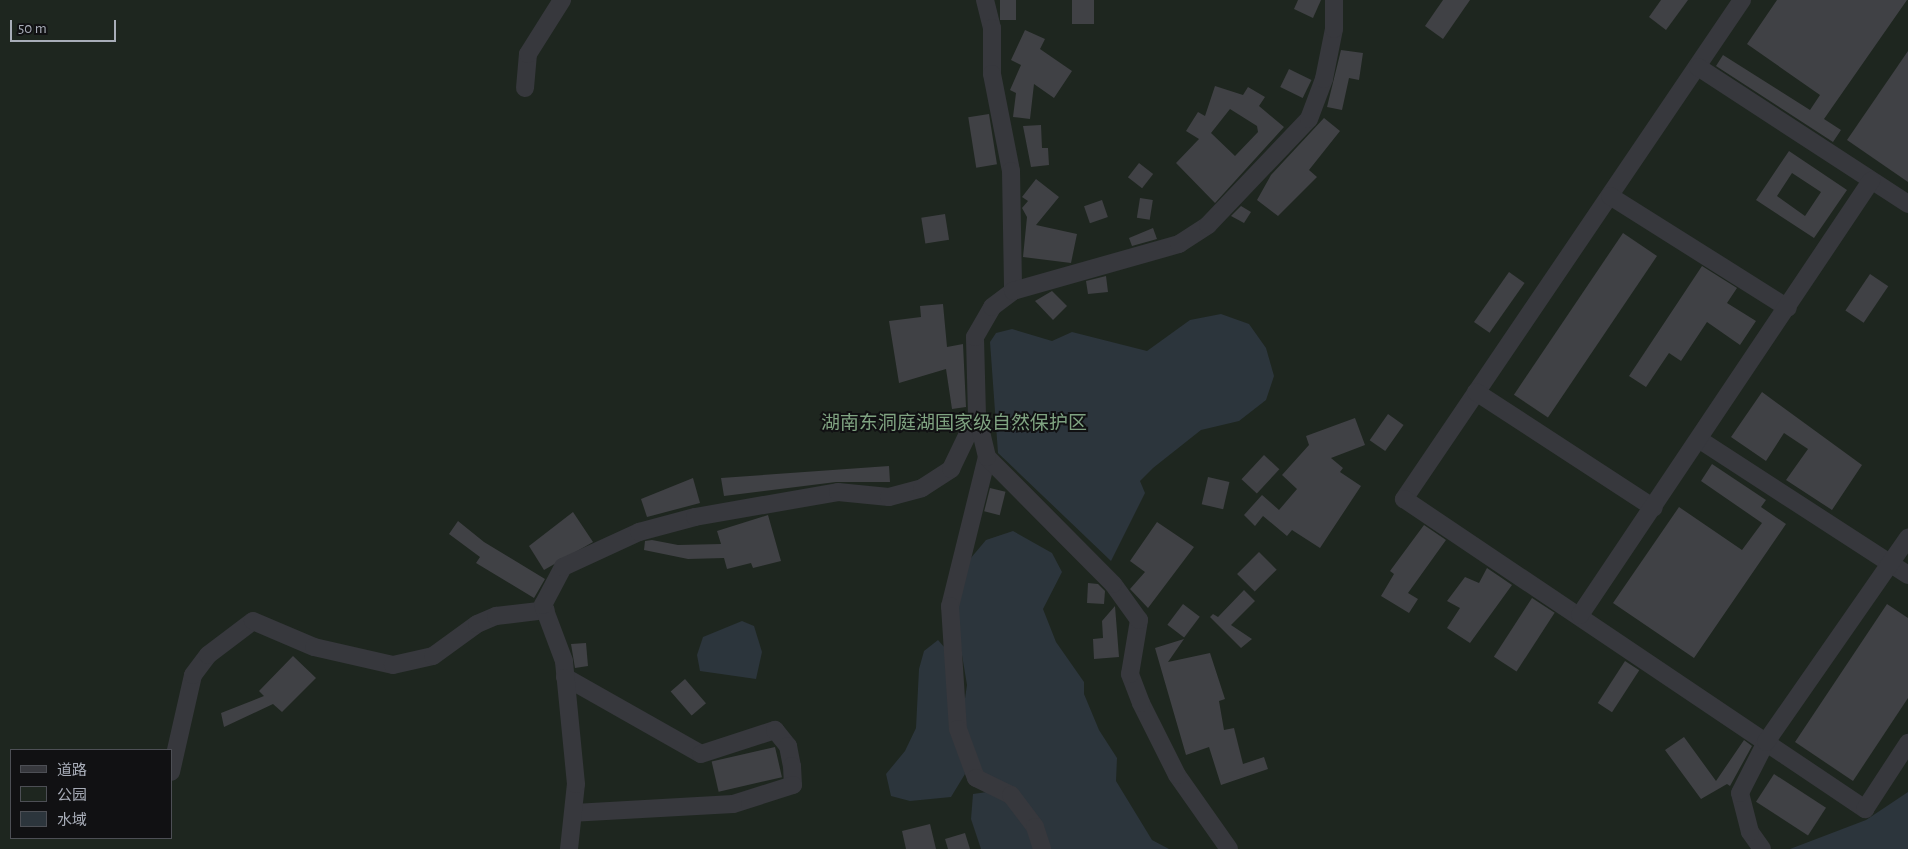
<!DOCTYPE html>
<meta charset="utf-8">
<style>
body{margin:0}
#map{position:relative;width:1908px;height:849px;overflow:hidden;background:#161618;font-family:"Alegreya Sans","Noto Sans SC",sans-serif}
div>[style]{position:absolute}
.green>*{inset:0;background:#1e261f}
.water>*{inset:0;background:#2c353c}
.building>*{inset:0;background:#404145;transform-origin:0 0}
.minor>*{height:18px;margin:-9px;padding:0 9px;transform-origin:9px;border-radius:9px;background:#37383d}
span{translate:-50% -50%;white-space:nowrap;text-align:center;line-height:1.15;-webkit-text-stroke:4px #111113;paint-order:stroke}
.park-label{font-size:19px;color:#7fa381}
.legend{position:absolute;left:10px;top:749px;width:162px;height:90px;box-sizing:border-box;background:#111113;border:1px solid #4d4f55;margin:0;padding:6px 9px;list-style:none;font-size:15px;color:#a8adb8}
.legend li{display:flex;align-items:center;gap:10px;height:25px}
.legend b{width:25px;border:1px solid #4d4f55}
.scale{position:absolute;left:10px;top:20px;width:106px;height:22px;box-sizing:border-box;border:2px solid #a8adb8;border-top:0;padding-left:6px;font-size:15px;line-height:18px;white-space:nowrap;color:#a8adb8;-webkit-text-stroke:4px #111113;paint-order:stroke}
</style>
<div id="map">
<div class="green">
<div style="clip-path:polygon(evenodd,0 0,1908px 0,1908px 849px,0 849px,0 0,11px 750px,171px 750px,171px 838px,11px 838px,11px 750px)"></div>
</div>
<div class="water">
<div style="clip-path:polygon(1221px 314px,1249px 324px,1266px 348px,1274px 376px,1266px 400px,1239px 421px,1201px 430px,1153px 468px,1140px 481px,1145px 493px,1111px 561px,998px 453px,990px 342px,996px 333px,1012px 329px,1052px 341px,1072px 332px,1147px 351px,1190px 320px)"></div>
<div style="clip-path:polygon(1013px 531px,1052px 553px,1062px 572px,1043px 609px,1056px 642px,1084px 682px,1084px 694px,1099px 730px,1117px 758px,1116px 781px,1152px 840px,1169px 849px,1050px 849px,974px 765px,961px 726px,967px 685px,957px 625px,958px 599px,970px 559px,986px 540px)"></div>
<div style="clip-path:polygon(742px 621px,754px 626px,762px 652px,756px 679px,700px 671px,697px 655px,703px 637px)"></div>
<div style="clip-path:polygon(938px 640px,945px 648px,965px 774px,951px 797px,910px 801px,891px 796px,886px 774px,905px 751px,916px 728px,919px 669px,924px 651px)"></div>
<div style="clip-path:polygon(987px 792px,1008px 799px,1031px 830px,1038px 849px,981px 849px,971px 819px,973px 794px)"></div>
<div style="clip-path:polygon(1908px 792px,1908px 849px,1790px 849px,1866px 820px)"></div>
</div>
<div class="building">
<div style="left:1000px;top:0;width:16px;height:20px"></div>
<div style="left:1072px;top:0;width:22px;height:24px"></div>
<div style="clip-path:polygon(1298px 0,1321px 0,1313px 18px,1294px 9px)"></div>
<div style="clip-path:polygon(1443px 0,1470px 0,1443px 39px,1425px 26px)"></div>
<div style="clip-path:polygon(1661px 0,1688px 0,1666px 30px,1649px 17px)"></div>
<div style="clip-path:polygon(1777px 0,1907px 0,1824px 119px,1841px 130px,1833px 142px,1716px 66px,1723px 55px,1810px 110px,1820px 95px,1747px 44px)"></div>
<div style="clip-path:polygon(1025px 30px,1045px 39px,1040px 49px,1072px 71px,1054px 98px,1034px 84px,1030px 119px,1013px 117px,1016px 93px,1010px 90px,1021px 65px,1011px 60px)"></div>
<div style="clip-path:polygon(1341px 50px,1363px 53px,1359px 80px,1349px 78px,1342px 110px,1327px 107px)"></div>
<div style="clip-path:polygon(1908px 51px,1908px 182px,1847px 140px)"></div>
<div style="left:1289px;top:69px;width:25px;height:20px;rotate:26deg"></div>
<div style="clip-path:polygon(evenodd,1215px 86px,1243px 95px,1248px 87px,1265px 97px,1259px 106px,1284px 127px,1215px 203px,1176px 163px,1199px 139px,1186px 131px,1198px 112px,1205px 116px,1215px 86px,1230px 109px,1257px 126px,1258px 132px,1235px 156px,1211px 133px,1230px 109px)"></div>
<div style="left:989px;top:114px;width:51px;height:21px;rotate:81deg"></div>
<div style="clip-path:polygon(1324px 118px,1340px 131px,1309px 170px,1317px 177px,1278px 216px,1257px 200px,1271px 175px)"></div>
<div style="clip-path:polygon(1041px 125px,1042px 148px,1048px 148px,1049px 165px,1031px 167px,1023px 126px)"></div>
<div style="clip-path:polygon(evenodd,1789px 151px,1847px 190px,1814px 238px,1756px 200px,1789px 151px,1792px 173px,1821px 192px,1805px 216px,1777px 196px,1792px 173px)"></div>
<div style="left:1139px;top:163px;width:18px;height:18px;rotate:38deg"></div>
<div style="clip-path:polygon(1036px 179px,1059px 197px,1036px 225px,1077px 234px,1071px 263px,1023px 257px,1027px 217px,1022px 208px,1028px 201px,1022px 197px)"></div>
<div style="left:1140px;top:198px;width:13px;height:20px;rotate:9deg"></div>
<div style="left:1102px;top:200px;width:18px;height:19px;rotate:71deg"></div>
<div style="clip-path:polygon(1241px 206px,1251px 212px,1244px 223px,1231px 216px)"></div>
<div style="left:945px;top:214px;width:26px;height:24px;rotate:81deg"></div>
<div style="clip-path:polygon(1153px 228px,1157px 239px,1132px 246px,1129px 238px)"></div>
<div style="left:1623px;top:233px;width:41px;height:195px;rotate:34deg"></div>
<div style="clip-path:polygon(1702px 266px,1737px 288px,1727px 303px,1756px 321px,1740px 345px,1707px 322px,1681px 361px,1669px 353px,1646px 387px,1629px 376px)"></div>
<div style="left:1509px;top:272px;width:19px;height:61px;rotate:35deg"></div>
<div style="left:1870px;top:274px;width:22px;height:44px;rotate:34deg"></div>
<div style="clip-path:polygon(1106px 276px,1108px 292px,1088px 294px,1086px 281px)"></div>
<div style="clip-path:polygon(1052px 291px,1067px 306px,1053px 320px,1035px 301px)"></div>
<div style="clip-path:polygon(943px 304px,947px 347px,963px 344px,966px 407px,952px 409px,946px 369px,899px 383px,889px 321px,921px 317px,920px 306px)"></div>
<div style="clip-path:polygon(1762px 392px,1862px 465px,1832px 510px,1786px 480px,1808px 449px,1784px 433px,1766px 461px,1731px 437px)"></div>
<div style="left:1388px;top:414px;width:19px;height:32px;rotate:35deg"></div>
<div style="clip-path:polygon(1355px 418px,1365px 445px,1331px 458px,1343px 468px,1340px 472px,1361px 486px,1320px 548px,1292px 530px,1287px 536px,1263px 516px,1255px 526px,1244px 515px,1262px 495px,1279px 510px,1297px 489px,1282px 475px,1309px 445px,1306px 436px)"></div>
<div style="left:1264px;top:455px;width:21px;height:33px;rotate:43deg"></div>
<div style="clip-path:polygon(1712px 464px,1766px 500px,1761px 507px,1786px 524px,1694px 658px,1613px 603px,1679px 507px,1742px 550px,1762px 523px,1701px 481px)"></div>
<div style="clip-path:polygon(889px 466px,890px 482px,836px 482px,724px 496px,721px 478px)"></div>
<div style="left:1208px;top:477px;width:22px;height:28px;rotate:13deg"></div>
<div style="clip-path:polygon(693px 478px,700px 503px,647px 517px,641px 499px)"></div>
<div style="left:990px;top:488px;width:16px;height:24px;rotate:14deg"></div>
<div style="clip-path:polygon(573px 512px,593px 542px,544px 570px,529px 546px)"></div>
<div style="clip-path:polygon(768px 515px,781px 561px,753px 568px,751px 563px,727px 569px,724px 558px,688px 559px,644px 550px,645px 541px,652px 540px,678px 545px,721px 544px,717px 531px)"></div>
<div style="clip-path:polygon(458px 521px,484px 542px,545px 579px,534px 598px,476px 563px,480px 557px,449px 534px)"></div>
<div style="clip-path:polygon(1157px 522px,1194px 547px,1148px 608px,1130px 589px,1145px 572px,1130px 561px)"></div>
<div style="clip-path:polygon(1424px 525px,1446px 540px,1408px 593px,1418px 599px,1409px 613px,1381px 596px,1394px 574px,1390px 571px)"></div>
<div style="left:1259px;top:552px;width:25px;height:31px;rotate:45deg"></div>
<div style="clip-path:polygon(1487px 568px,1512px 585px,1470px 643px,1447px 628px,1460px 608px,1447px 601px,1465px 577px,1479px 583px)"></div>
<div style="clip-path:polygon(1088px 583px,1098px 584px,1105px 591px,1104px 604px,1087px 603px)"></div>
<div style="clip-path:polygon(1244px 590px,1255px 601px,1231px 625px,1252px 639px,1241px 648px,1210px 617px,1213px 614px,1218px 617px)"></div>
<div style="left:1532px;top:598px;width:27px;height:70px;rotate:33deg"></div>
<div style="left:1183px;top:604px;width:21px;height:26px;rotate:37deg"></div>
<div style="clip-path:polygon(1887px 604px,1908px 618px,1908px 698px,1853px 781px,1795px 742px)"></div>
<div style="clip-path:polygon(1115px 606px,1119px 657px,1094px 659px,1093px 639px,1103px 638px,1102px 621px)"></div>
<div style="clip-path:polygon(1184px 639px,1168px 662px,1210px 653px,1225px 699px,1219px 701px,1224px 730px,1234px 728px,1243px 764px,1264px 757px,1268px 769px,1221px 785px,1209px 747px,1186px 755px,1155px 648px)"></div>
<div style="clip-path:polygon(586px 643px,588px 666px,575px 668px,571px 644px)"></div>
<div style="clip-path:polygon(293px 656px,316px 678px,282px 712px,273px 704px,224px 727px,221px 713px,264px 696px,259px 691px)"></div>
<div style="left:1625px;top:661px;width:17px;height:50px;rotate:33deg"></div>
<div style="left:685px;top:679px;width:32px;height:19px;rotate:49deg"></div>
<div style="clip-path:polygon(1684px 737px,1716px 781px,1744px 740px,1752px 746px,1730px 786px,1727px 784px,1701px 799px,1665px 750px)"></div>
<div style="left:775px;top:747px;width:31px;height:65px;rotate:77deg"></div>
<div style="left:1774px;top:774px;width:62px;height:33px;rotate:33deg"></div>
<div style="clip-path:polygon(930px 824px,936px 849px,906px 849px,902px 831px)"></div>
<div style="clip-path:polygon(965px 833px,970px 849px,948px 849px,945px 839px)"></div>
</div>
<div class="minor">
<div style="left:985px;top:0;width:29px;rotate:76deg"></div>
<div style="left:992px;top:28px;width:46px;rotate:90deg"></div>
<div style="left:992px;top:74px;width:99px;rotate:78.9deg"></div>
<div style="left:1011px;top:171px;width:120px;rotate:89deg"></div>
<div style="left:1742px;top:0;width:603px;rotate:124.11deg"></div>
<div style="left:1404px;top:499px;width:556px;rotate:33.92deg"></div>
<div style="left:1865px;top:809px;width:79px;rotate:-56.9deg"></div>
<div style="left:1698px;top:67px;width:251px;rotate:33.1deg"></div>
<div style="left:525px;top:88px;width:34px;rotate:-85deg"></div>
<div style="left:528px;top:54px;width:64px;rotate:-57.8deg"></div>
<div style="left:1610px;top:196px;width:210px;rotate:32.2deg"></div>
<div style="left:1476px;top:392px;width:212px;rotate:33.1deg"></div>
<div style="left:1700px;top:440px;width:248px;rotate:33deg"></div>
<div style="left:987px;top:457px;width:154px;rotate:103.9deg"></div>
<div style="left:950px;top:606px;width:123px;rotate:86.3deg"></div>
<div style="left:958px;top:729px;width:52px;rotate:69.8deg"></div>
<div style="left:976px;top:778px;width:39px;rotate:26deg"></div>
<div style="left:1011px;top:795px;width:40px;rotate:53deg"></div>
<div style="left:1035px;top:827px;width:23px;rotate:72deg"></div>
<div style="left:1580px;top:615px;width:523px;rotate:-56.16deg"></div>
<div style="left:565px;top:677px;width:156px;rotate:29.5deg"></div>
<div style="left:701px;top:754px;width:78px;rotate:-18deg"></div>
<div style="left:775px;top:730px;width:21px;rotate:51deg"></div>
<div style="left:788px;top:746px;width:20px;rotate:79deg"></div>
<div style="left:792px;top:766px;width:19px;rotate:87deg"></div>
<div style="left:793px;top:785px;width:63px;rotate:162.4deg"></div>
<div style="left:733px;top:804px;width:159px;rotate:176.8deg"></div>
<div style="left:171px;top:772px;width:99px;rotate:-77.2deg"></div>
<div style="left:193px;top:675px;width:25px;rotate:-53deg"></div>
<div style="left:208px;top:655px;width:56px;rotate:-37.1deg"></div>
<div style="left:253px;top:621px;width:66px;rotate:23.1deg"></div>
<div style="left:314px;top:647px;width:81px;rotate:12.8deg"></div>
<div style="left:393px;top:665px;width:41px;rotate:-12.7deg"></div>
<div style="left:433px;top:656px;width:54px;rotate:-36deg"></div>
<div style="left:477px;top:624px;width:21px;rotate:-23deg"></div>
<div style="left:496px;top:616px;width:50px;rotate:-6.8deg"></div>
<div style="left:569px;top:849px;width:65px;rotate:-83.9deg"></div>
<div style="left:576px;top:784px;width:124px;rotate:-95.6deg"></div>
<div style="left:564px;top:661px;width:60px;rotate:-110.6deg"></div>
<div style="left:543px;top:605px;width:43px;rotate:-62.2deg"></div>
<div style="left:563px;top:567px;width:84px;rotate:-24.7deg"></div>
<div style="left:639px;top:532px;width:58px;rotate:-15deg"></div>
<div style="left:695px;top:517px;width:145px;rotate:-9.9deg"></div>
<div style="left:838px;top:492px;width:51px;rotate:5.6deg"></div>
<div style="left:889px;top:497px;width:34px;rotate:-15deg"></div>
<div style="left:922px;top:488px;width:35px;rotate:-33deg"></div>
<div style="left:951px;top:469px;width:60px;rotate:-64.3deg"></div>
<div style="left:1229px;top:849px;width:90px;rotate:-125.1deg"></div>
<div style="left:1177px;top:775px;width:80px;rotate:-116.6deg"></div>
<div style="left:1141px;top:703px;width:31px;rotate:-111deg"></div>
<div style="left:1130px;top:674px;width:55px;rotate:-80.5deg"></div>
<div style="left:1139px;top:620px;width:44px;rotate:-125.8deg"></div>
<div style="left:1113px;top:584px;width:179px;rotate:-134.8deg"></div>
<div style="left:987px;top:457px;width:43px;rotate:-103.4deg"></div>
<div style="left:977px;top:415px;width:78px;rotate:-91.5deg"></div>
<div style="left:975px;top:337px;width:34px;rotate:-60deg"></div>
<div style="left:992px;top:307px;width:26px;rotate:-37deg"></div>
<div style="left:1013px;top:291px;width:173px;rotate:-15.8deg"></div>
<div style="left:1179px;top:244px;width:35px;rotate:-33deg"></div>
<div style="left:1208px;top:225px;width:146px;rotate:-46.4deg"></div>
<div style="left:1309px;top:119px;width:43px;rotate:-69.4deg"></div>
<div style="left:1324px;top:79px;width:51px;rotate:-78.7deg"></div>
<div style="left:1334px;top:29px;width:29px;rotate:-90deg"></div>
<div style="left:1762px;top:849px;width:21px;rotate:-125deg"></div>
<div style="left:1750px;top:832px;width:40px;rotate:-104.4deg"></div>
<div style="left:1740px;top:793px;width:57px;rotate:-63deg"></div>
<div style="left:1766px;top:742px;width:249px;rotate:-55.2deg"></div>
</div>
<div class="park-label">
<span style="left:954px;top:424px">湖南东洞庭湖国家级自然保护区</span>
</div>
<ul class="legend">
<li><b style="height:6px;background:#37383d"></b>道路</li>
<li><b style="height:14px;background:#1e261f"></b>公园</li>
<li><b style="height:14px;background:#2c353c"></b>水域</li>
</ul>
<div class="scale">50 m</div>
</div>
